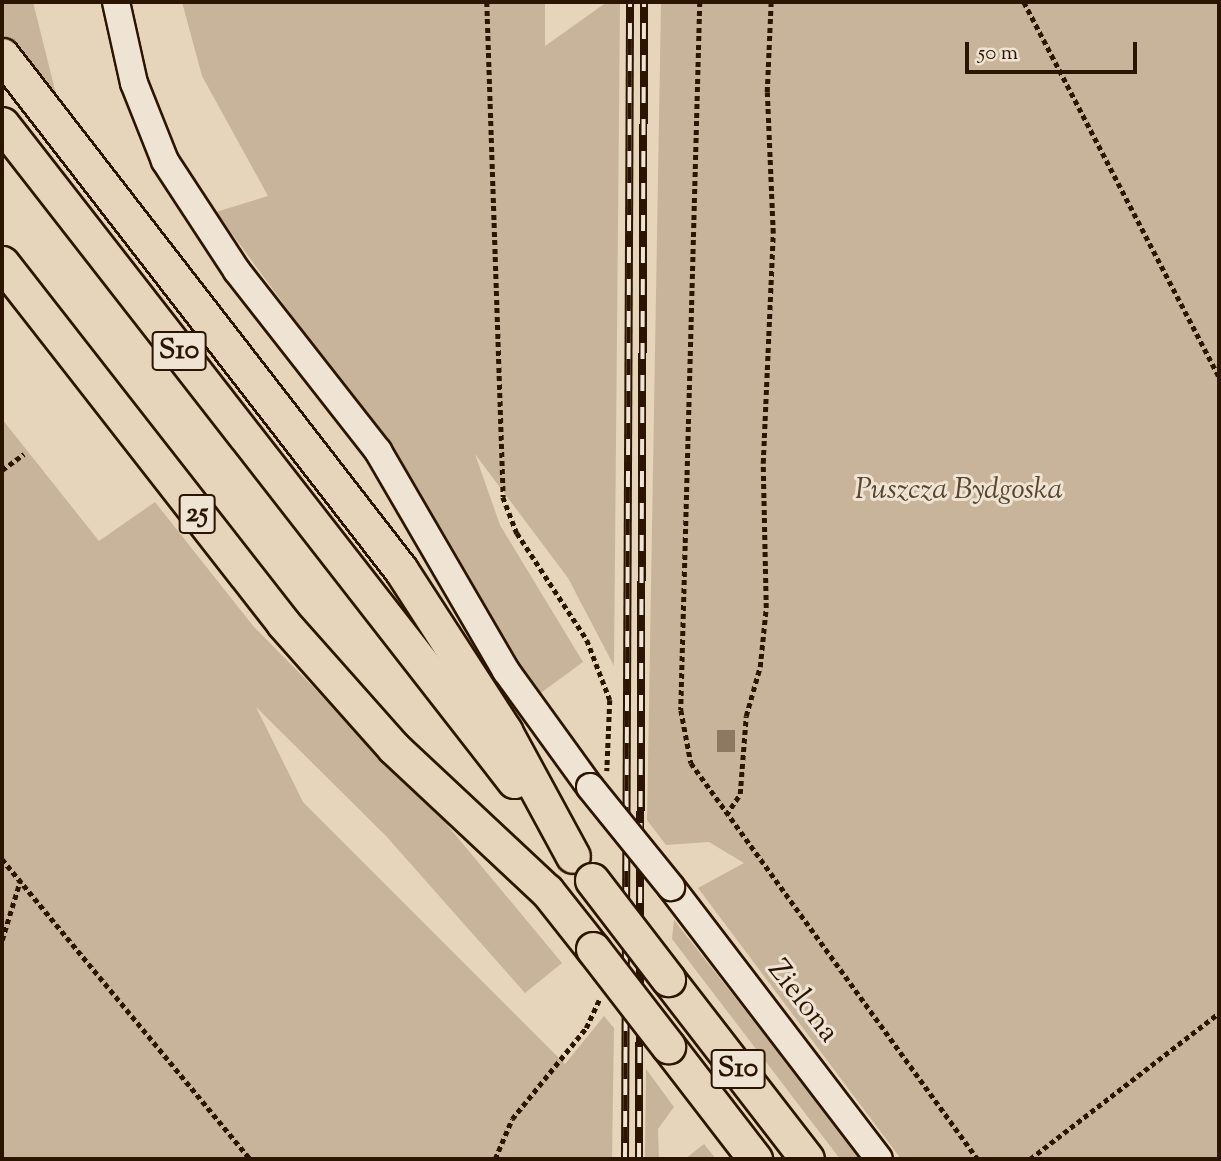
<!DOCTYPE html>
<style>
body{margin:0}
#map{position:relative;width:1221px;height:1161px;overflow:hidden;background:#e7d5bb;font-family:"Sorts Mill Goudy",serif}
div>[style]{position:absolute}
.green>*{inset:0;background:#c7b49b}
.building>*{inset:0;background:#8d7961;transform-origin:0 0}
.path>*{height:4.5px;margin-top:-2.25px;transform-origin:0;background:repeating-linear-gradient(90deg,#2c1500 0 5px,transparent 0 8.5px)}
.roads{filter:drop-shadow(2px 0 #2c1500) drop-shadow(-2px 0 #2c1500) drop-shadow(0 2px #2c1500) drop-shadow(0 -2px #2c1500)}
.secondary>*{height:26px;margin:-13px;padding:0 13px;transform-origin:13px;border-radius:13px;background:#efe4d3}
.highway>*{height:33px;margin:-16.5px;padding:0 16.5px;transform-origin:16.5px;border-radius:16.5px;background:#e7d5bb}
.rail>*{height:8px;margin-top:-4px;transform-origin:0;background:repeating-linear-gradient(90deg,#efe4d3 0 16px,#2c1500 0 32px);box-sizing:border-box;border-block:2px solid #2c1500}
.bridges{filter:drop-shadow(2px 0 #2c1500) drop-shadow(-2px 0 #2c1500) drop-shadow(0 2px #2c1500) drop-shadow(0 -2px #2c1500)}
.secondary-bridge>*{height:26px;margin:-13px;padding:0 13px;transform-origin:13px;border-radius:13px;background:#efe4d3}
.highway-bridge>*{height:33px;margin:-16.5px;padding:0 16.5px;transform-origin:16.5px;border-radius:16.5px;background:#e7d5bb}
span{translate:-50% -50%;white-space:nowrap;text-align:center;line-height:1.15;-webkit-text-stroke:6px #efe4d3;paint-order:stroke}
.shield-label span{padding:2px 5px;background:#efe4d3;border:2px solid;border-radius:5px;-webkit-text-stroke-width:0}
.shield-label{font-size:28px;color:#2c1500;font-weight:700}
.park-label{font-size:30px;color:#5a452e;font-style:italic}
.street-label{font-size:30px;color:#2c1500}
.frame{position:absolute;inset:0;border:4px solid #2c1500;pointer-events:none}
.scale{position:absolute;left:965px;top:42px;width:172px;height:32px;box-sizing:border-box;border:4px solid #2c1500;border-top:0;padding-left:9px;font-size:21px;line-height:24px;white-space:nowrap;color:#2c1500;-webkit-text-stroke:5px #efe4d3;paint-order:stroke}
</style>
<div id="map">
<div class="green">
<div style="clip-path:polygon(2px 2px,33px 2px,59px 106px,2px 32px)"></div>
<div style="clip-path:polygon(182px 2px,545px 2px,545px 46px,607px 2px,620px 2px,614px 666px,568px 578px,475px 454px,500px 525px,583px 662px,538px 695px,383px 439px,216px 212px,268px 196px,202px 76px)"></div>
<div style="clip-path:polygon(661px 2px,1219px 2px,1219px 1159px,901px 1159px,698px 888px,744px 863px,709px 842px,666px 845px,647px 820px)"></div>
<div style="clip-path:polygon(2px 419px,99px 541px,155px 502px,254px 627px,433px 808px,562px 963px,525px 993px,386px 836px,256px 707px,303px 802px,565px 1064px,604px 1016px,614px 1028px,612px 1159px,2px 1159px)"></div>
<div style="clip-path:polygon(674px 920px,830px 1118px,861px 1159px,840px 1159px,672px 939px)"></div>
<div style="clip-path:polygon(646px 1069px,674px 1107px,658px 1129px,659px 1159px,645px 1159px)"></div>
<div style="clip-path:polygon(704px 1144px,716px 1159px,685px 1159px)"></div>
</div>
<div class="building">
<div style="left:717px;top:730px;width:18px;height:22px"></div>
</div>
<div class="path">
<div style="left:487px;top:2px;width:495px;rotate:88.1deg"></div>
<div style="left:503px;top:497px;width:39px;rotate:69deg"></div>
<div style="left:517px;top:533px;width:128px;rotate:56.8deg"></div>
<div style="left:587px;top:640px;width:64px;rotate:69deg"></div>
<div style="left:610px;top:700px;width:71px;rotate:92.4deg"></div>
<div style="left:700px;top:2px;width:708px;rotate:91.54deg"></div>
<div style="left:681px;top:710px;width:54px;rotate:79.3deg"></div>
<div style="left:691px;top:763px;width:489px;rotate:54.1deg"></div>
<div style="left:1024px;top:2px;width:422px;rotate:62.5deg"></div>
<div style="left:2px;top:470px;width:27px;rotate:-36deg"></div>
<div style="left:726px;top:815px;width:25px;rotate:-56deg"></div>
<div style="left:740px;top:794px;width:78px;rotate:-85.6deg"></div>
<div style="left:746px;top:716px;width:51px;rotate:-74.1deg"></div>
<div style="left:760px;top:667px;width:59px;rotate:-84.2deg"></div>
<div style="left:766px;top:608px;width:145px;rotate:-91.2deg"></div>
<div style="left:763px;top:463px;width:230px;rotate:-87.5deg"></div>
<div style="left:773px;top:233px;width:141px;rotate:-92.4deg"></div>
<div style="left:767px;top:92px;width:90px;rotate:-87.5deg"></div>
<div style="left:2px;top:859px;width:389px;rotate:50.4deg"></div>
<div style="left:2px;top:940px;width:62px;rotate:-73deg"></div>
<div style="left:495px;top:1159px;width:43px;rotate:-67deg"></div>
<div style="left:512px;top:1119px;width:117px;rotate:-50.9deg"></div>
<div style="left:586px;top:1028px;width:31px;rotate:-65deg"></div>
<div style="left:1030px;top:1159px;width:239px;rotate:-37.7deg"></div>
</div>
<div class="roads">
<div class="secondary">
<div style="left:116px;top:2px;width:83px;rotate:77.5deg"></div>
<div style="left:134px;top:83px;width:84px;rotate:68.3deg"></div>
<div style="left:165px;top:161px;width:131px;rotate:56.8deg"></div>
<div style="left:237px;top:271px;width:229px;rotate:51.9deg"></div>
<div style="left:378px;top:451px;width:255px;rotate:59.8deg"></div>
<div style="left:506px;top:671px;width:143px;rotate:54.1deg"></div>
<div style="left:671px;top:887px;width:342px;rotate:52.6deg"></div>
</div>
<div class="highway">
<div style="left:2px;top:55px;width:651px;rotate:52.23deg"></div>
<div style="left:401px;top:570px;width:192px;rotate:57.1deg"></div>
<div style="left:505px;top:731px;width:142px;rotate:61.5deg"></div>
<div style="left:2px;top:124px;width:833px;rotate:52.07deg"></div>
<div style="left:2px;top:263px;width:457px;rotate:52deg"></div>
<div style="left:283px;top:623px;width:167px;rotate:48.4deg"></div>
<div style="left:394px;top:748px;width:209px;rotate:43.1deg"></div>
<div style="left:547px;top:891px;width:74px;rotate:51.6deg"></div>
<div style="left:668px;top:979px;width:227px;rotate:52.3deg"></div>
<div style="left:668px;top:1046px;width:143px;rotate:52.4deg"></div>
</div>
</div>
<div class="rail">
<div style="left:625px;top:1159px;width:1157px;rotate:-89.75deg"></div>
<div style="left:639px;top:1159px;width:1157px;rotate:-89.75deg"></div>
</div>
<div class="bridges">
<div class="secondary-bridge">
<div style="left:590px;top:787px;width:129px;rotate:51deg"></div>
</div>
<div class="highway-bridge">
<div style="left:592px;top:880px;width:125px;rotate:52.5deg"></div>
<div style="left:593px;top:949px;width:123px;rotate:52.3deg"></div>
</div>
</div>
<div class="shield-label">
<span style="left:179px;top:351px">S10</span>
<span style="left:197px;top:514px">25</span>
<span style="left:738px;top:1069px">S10</span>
</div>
<div class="park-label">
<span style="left:959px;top:491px">Puszcza Bydgoska</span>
</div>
<div class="street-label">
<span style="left:802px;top:1002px;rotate:52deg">Zielona</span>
</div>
<div class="frame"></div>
<div class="scale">50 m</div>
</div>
